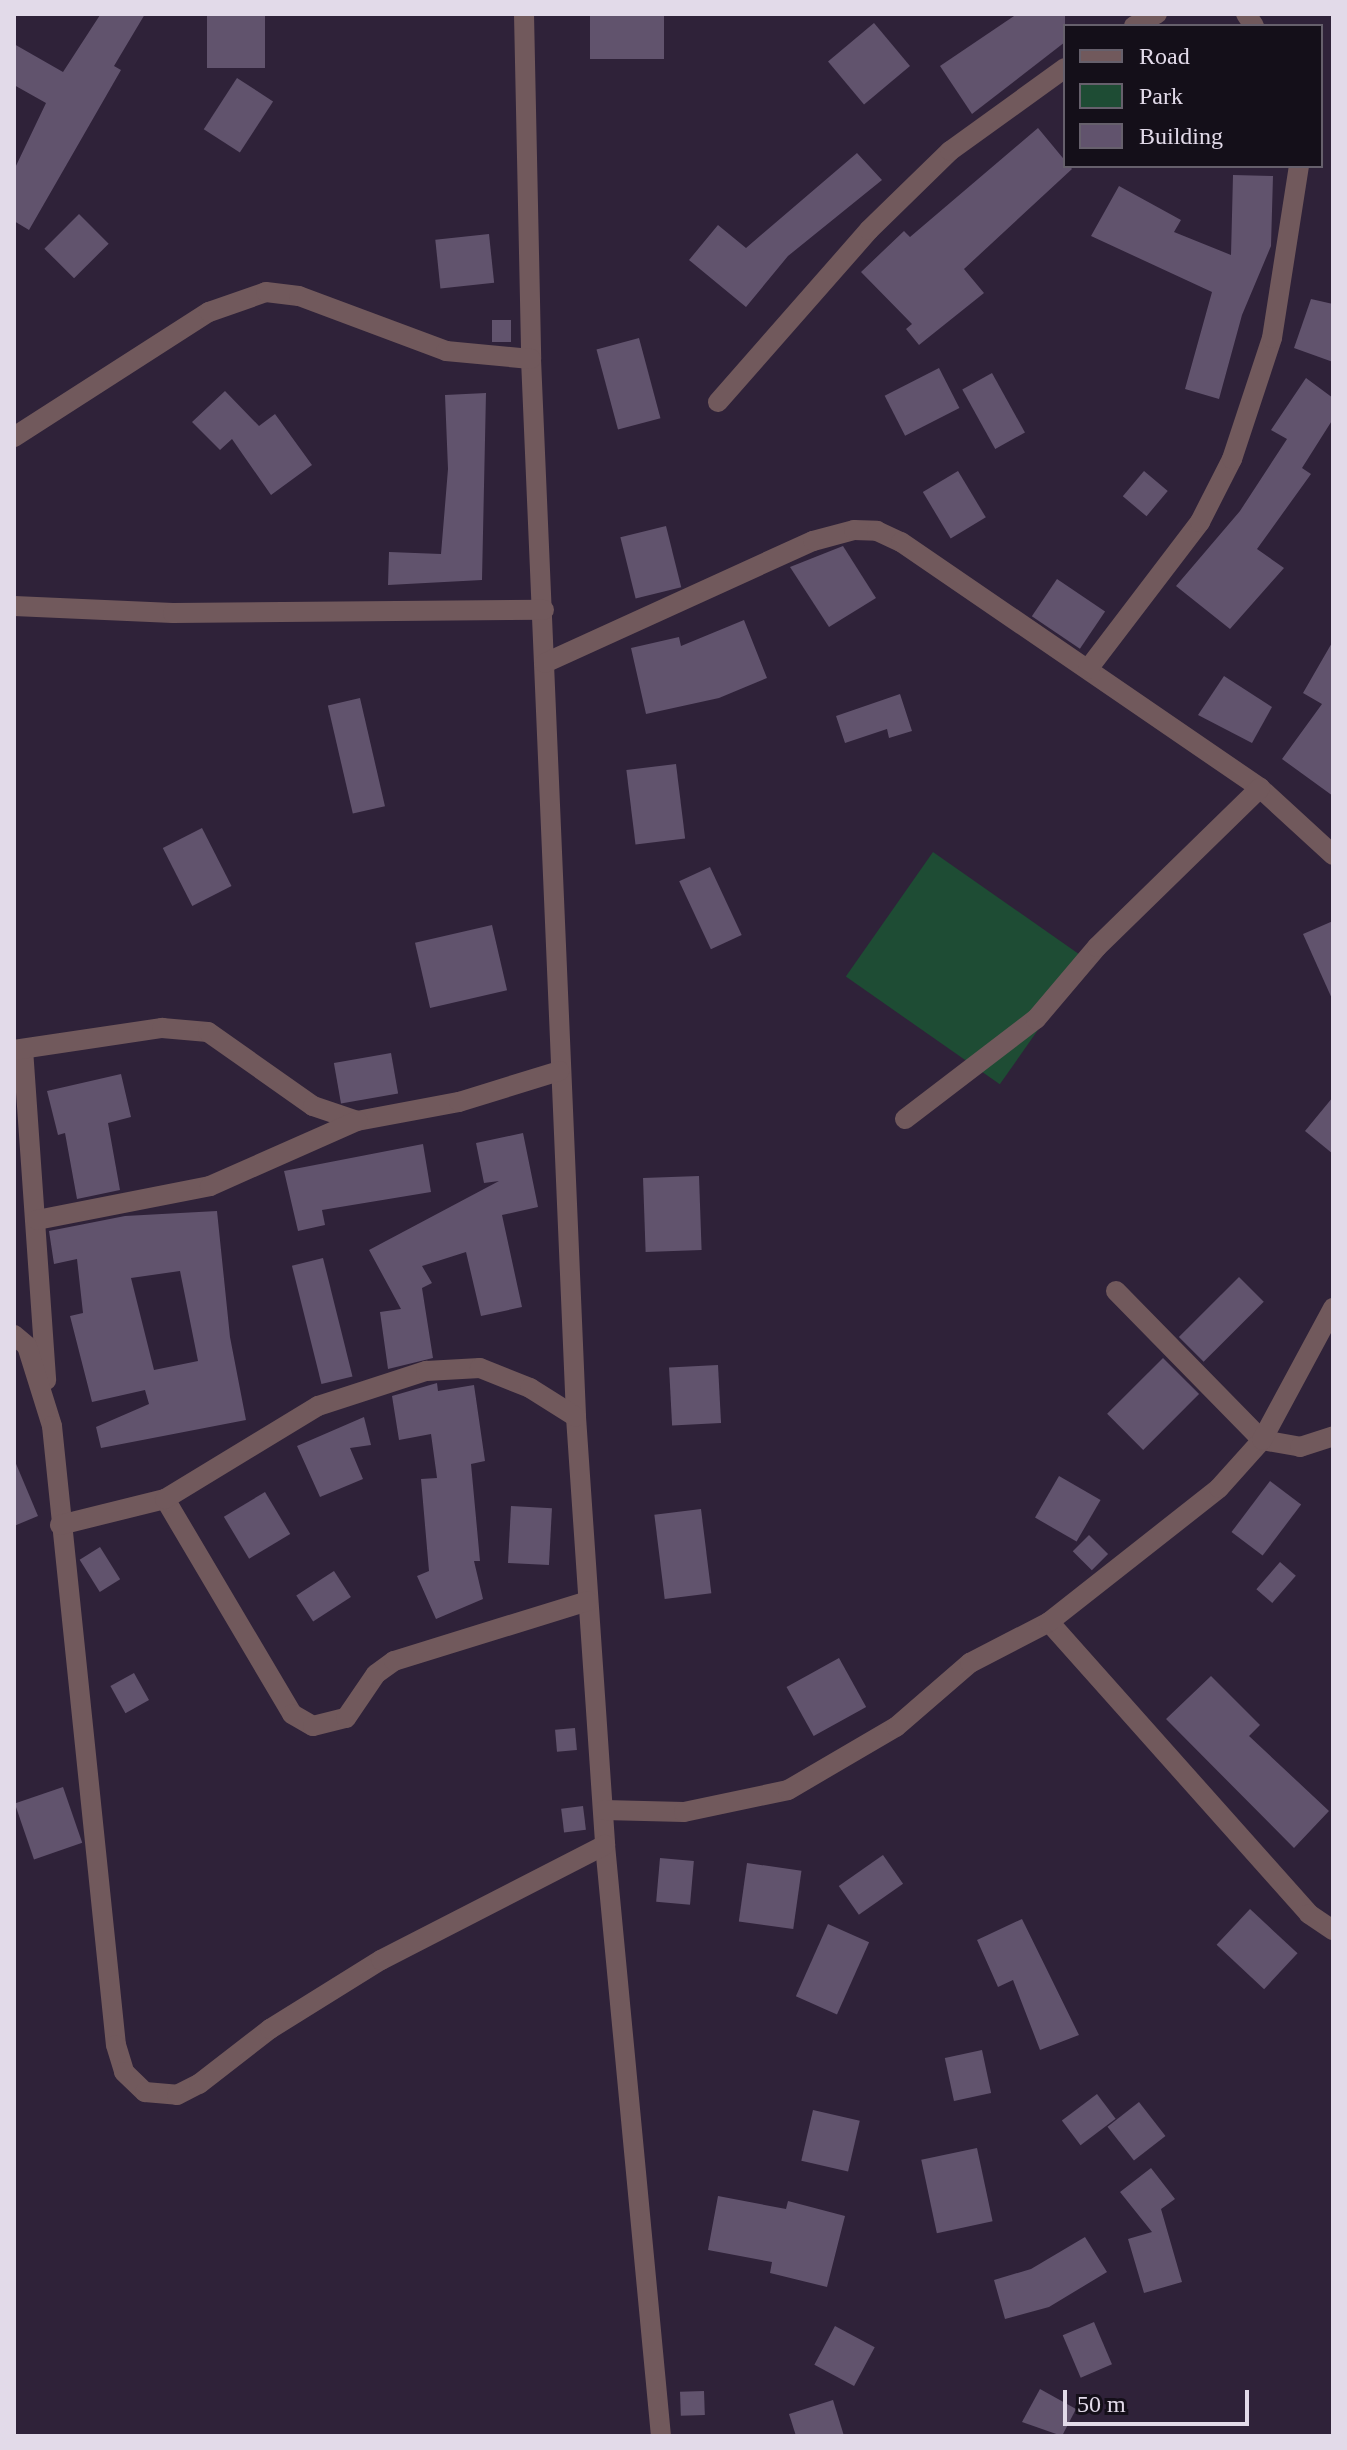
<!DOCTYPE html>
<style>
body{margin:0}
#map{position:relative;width:1347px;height:2450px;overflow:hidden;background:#2f2239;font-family:"Times New Roman",serif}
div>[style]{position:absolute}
.green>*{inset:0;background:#1e4c34;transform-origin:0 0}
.building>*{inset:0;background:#61536d;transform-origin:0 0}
.minor>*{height:20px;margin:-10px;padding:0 10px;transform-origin:10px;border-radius:10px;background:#71595c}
span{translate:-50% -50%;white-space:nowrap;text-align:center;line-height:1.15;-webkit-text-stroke:6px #140f19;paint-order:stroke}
.frame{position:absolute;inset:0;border:16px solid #e2dae9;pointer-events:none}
.legend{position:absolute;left:1063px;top:24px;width:260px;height:144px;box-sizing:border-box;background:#140f19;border:2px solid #66606c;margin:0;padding:10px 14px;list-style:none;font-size:24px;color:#e2dae9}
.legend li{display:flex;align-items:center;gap:16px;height:40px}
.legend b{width:40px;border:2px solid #66606c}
.scale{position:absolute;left:1063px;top:2390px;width:186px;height:36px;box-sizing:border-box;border:4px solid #e2dae9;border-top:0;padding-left:10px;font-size:24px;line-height:28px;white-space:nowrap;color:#e2dae9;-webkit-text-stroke:6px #140f19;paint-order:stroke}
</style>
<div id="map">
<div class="green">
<div style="left:933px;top:852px;width:188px;height:152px;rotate:35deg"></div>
</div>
<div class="building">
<div style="clip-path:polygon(145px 14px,114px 66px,121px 70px,29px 230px,14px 221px,14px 170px,46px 103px,14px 85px,14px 44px,63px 72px,100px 15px)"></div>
<div style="left:207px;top:14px;width:58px;height:54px"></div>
<div style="left:590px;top:14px;width:74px;height:45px"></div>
<div style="clip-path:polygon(1017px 14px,1065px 14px,1065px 42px,972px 114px,940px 66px)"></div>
<div style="left:874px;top:23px;width:56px;height:60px;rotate:50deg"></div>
<div style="left:237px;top:78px;width:43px;height:61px;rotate:33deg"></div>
<div style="clip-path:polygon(1038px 128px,1072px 169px,964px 269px,984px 293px,919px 345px,906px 329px,912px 324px,861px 272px,904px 231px,910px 237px)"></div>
<div style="clip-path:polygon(857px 153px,882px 180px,788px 256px,746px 307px,689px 260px,718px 225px,746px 248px)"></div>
<div style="clip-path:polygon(1233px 175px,1273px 176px,1271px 246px,1242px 315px,1219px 399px,1185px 389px,1212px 292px,1091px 236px,1119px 186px,1181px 220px,1174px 232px,1231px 255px)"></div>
<div style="left:79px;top:214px;width:42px;height:49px;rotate:45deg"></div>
<div style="left:489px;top:234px;width:49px;height:54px;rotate:84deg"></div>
<div style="clip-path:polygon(1311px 299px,1333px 304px,1333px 362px,1294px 348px)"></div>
<div style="left:492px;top:320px;width:19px;height:22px"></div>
<div style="left:639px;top:338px;width:83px;height:44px;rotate:75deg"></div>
<div style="left:939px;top:368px;width:45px;height:61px;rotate:63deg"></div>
<div style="left:992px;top:373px;width:68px;height:34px;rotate:61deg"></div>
<div style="clip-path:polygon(1306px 378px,1333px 398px,1333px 419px,1302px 468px,1311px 474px,1257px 549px,1284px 568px,1230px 629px,1176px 586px,1240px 511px,1287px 439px,1271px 430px)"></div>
<div style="clip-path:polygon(225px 391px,259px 426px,275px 414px,312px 465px,271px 495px,232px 439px,220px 450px,192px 422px)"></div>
<div style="clip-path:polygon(486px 393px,482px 580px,388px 585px,389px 552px,441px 554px,448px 469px,445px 395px)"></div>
<div style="left:958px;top:471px;width:54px;height:41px;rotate:59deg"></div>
<div style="left:1144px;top:471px;width:31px;height:33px;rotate:40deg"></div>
<div style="left:666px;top:526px;width:63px;height:47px;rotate:76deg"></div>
<div style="clip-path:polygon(843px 546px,876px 598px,829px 627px,790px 567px)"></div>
<div style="left:1057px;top:579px;width:58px;height:45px;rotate:34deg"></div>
<div style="clip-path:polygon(744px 620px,767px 678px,719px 698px,646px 714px,631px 648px,679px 637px,681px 646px)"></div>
<div style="clip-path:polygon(1333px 641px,1333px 796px,1282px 759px,1322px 704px,1303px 693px)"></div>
<div style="clip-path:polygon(1224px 676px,1272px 707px,1252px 743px,1198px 715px)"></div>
<div style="clip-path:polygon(900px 694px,912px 731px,889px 738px,887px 729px,845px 743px,836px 716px)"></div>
<div style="left:360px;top:698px;width:111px;height:33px;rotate:77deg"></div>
<div style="left:676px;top:764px;width:75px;height:50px;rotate:83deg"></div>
<div style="left:202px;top:828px;width:65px;height:44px;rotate:63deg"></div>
<div style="left:710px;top:867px;width:75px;height:34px;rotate:65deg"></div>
<div style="clip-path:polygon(1333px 921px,1333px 1001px,1303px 934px)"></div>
<div style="left:492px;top:925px;width:67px;height:79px;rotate:77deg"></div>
<div style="left:391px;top:1053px;width:41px;height:58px;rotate:80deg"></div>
<div style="clip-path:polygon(121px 1074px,131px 1117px,108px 1123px,120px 1190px,77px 1199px,65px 1133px,58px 1135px,47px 1091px)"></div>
<div style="clip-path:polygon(1333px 1097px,1333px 1154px,1305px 1131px)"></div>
<div style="clip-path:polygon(523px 1133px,538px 1207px,502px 1215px,522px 1307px,481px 1316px,466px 1252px,422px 1266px,432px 1283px,422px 1288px,433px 1358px,388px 1369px,380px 1312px,401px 1309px,369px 1250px,499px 1181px,484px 1183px,476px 1143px)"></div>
<div style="clip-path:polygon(423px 1144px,431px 1192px,322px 1210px,325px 1225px,298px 1231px,284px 1171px)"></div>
<div style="left:699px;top:1176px;width:74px;height:56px;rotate:88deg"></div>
<div style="clip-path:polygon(evenodd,217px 1211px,230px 1337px,246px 1420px,101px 1448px,96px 1427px,149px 1404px,145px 1390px,92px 1402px,70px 1316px,83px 1313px,77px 1259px,54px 1264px,49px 1231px,125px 1216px,217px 1211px,180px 1271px,198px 1361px,154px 1370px,131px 1278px,180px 1271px)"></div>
<div style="left:323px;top:1258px;width:122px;height:32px;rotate:76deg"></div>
<div style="left:1239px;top:1277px;width:35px;height:85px;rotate:45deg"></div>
<div style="left:1163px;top:1358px;width:51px;height:79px;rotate:45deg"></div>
<div style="left:718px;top:1365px;width:58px;height:49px;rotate:87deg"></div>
<div style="clip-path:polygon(437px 1383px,438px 1391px,474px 1385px,485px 1461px,471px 1464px,480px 1561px,474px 1561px,483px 1599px,436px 1619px,417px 1576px,429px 1571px,421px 1479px,437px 1478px,431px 1434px,399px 1440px,392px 1396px)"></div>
<div style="clip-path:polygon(364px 1417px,371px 1445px,350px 1448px,363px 1479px,320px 1497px,297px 1446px)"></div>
<div style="clip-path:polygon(14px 1459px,38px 1516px,14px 1526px)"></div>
<div style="left:1059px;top:1476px;width:48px;height:48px;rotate:30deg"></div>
<div style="left:1270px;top:1481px;width:39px;height:64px;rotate:37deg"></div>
<div style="left:265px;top:1492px;width:49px;height:48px;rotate:59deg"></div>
<div style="left:511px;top:1506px;width:41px;height:57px;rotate:3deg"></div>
<div style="left:701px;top:1509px;width:85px;height:47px;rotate:83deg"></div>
<div style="left:1089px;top:1535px;width:27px;height:23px;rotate:45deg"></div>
<div style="left:100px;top:1547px;width:38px;height:24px;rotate:58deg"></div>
<div style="left:1280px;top:1562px;width:21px;height:36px;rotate:41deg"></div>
<div style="left:334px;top:1571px;width:31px;height:45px;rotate:57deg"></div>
<div style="left:839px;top:1658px;width:56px;height:60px;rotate:61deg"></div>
<div style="left:134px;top:1673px;width:31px;height:27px;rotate:61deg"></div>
<div style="clip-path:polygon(1211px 1676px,1260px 1725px,1249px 1736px,1329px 1811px,1294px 1848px,1166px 1719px)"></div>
<div style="left:575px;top:1728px;width:22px;height:20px;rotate:85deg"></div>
<div style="left:63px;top:1787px;width:59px;height:51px;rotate:71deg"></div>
<div style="left:583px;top:1806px;width:24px;height:22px;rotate:83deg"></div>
<div style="left:883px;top:1855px;width:35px;height:54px;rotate:55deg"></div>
<div style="left:660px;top:1858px;width:34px;height:44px;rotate:5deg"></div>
<div style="left:747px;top:1863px;width:55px;height:59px;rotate:8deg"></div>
<div style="left:1250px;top:1909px;width:65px;height:49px;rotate:43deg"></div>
<div style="clip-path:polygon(1022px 1919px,1079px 2035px,1040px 2050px,1013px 1980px,998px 1987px,977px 1940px)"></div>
<div style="left:828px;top:1924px;width:45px;height:79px;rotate:24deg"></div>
<div style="left:982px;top:2050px;width:44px;height:38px;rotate:78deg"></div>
<div style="left:1097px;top:2094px;width:31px;height:44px;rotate:53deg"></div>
<div style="left:1139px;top:2102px;width:43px;height:40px;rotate:52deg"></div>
<div style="left:813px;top:2110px;width:48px;height:52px;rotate:13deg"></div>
<div style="left:977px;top:2148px;width:75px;height:57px;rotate:78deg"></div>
<div style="clip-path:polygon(1151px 2168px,1175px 2199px,1161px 2209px,1182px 2282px,1144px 2293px,1128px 2239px,1152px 2232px,1120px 2192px)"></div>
<div style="clip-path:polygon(718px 2196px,786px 2209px,788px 2201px,845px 2216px,827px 2287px,770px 2273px,772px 2262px,708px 2250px)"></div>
<div style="clip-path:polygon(1085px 2237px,1107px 2272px,1049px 2307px,1005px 2319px,994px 2280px,1031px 2269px)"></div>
<div style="left:1094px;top:2322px;width:46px;height:34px;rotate:67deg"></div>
<div style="left:835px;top:2326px;width:45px;height:44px;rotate:28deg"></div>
<div style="clip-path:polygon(1040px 2389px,1076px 2409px,1062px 2436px,1022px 2422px)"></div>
<div style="left:704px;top:2391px;width:24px;height:24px;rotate:88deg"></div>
<div style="clip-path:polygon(833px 2400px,844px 2436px,796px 2436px,789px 2414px)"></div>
</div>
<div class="minor">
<div style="left:524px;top:14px;width:345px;rotate:88.8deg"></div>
<div style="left:531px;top:359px;width:1059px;rotate:87.56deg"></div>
<div style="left:576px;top:1417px;width:429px;rotate:86.1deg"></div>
<div style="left:605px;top:1845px;width:594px;rotate:84.59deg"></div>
<div style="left:1246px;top:14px;width:14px;rotate:56deg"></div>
<div style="left:1134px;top:26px;width:26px;rotate:-28deg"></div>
<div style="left:718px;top:402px;width:229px;rotate:-48.7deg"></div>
<div style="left:869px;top:230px;width:113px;rotate:-44.3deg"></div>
<div style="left:950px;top:151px;width:142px;rotate:-35.8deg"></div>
<div style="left:14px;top:437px;width:232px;rotate:-32.7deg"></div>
<div style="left:209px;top:312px;width:60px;rotate:-19.3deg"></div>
<div style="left:266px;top:292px;width:33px;rotate:7deg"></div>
<div style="left:299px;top:296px;width:157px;rotate:20.5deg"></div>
<div style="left:446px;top:351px;width:85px;rotate:5.4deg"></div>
<div style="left:14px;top:606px;width:159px;rotate:2.5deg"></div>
<div style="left:173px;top:613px;width:371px;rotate:-0.5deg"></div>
<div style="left:545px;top:663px;width:294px;rotate:-24.5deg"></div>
<div style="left:813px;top:541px;width:42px;rotate:-15deg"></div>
<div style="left:854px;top:530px;width:23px;rotate:2deg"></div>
<div style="left:877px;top:531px;width:26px;rotate:25deg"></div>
<div style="left:901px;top:542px;width:435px;rotate:34.4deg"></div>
<div style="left:1260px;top:788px;width:99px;rotate:42.5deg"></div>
<div style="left:1088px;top:669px;width:185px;rotate:-52.7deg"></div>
<div style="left:1200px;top:522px;width:71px;rotate:-63.1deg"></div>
<div style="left:1232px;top:459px;width:127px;rotate:-71.7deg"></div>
<div style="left:1272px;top:338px;width:174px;rotate:-81.1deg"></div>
<div style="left:23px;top:1049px;width:332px;rotate:86deg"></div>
<div style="left:14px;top:1050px;width:150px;rotate:-8.5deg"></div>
<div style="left:162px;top:1028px;width:46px;rotate:5deg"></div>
<div style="left:208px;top:1032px;width:128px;rotate:35.2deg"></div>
<div style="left:313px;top:1106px;width:46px;rotate:18.8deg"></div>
<div style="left:357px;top:1121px;width:104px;rotate:-10.6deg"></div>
<div style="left:459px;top:1102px;width:105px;rotate:-17.2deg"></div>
<div style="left:905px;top:1119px;width:165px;rotate:-37.4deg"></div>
<div style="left:1036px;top:1019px;width:94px;rotate:-49.7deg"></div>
<div style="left:1097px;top:947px;width:228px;rotate:-44.3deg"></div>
<div style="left:37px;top:1220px;width:176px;rotate:-11.1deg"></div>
<div style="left:210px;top:1186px;width:161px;rotate:-23.9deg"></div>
<div style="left:1116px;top:1291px;width:209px;rotate:45.6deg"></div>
<div style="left:1262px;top:1440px;width:39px;rotate:10deg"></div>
<div style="left:1300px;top:1447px;width:35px;rotate:-18deg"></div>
<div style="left:14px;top:1335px;width:17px;rotate:40deg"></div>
<div style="left:27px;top:1346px;width:84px;rotate:72.6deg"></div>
<div style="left:52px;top:1426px;width:622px;rotate:84.1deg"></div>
<div style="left:116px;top:2045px;width:28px;rotate:73deg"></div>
<div style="left:124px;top:2072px;width:29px;rotate:44deg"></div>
<div style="left:145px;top:2092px;width:32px;rotate:5deg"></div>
<div style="left:177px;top:2095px;width:25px;rotate:-27deg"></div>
<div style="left:199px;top:2084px;width:90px;rotate:-37.8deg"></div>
<div style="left:270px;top:2029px;width:131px;rotate:-31.9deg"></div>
<div style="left:381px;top:1960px;width:252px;rotate:-27.2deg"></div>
<div style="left:165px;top:1499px;width:250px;rotate:59.4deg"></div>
<div style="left:292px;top:1714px;width:24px;rotate:30deg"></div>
<div style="left:313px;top:1726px;width:34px;rotate:-14deg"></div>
<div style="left:346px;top:1718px;width:53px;rotate:-55.7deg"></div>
<div style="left:376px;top:1674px;width:22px;rotate:-36deg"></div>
<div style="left:394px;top:1661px;width:203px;rotate:-17.2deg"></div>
<div style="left:60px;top:1525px;width:108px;rotate:-13.9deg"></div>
<div style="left:165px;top:1499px;width:179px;rotate:-31.3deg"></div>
<div style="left:318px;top:1406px;width:114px;rotate:-18deg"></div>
<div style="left:426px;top:1371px;width:54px;rotate:-3.2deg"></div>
<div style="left:480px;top:1368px;width:54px;rotate:21.8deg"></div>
<div style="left:530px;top:1388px;width:54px;rotate:32.2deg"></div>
<div style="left:1049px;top:1622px;width:391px;rotate:48.3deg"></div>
<div style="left:1309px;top:1914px;width:29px;rotate:34deg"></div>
<div style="left:604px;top:1810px;width:80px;rotate:1.4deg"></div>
<div style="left:684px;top:1812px;width:106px;rotate:-11.9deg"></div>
<div style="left:788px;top:1790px;width:125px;rotate:-30.3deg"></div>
<div style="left:896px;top:1727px;width:98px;rotate:-40.9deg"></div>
<div style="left:970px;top:1663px;width:89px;rotate:-27.4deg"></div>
<div style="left:1049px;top:1622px;width:216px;rotate:-38.2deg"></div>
<div style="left:1219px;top:1488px;width:64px;rotate:-48.1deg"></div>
<div style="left:1262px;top:1440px;width:150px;rotate:-61.7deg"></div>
</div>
<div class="frame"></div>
<ul class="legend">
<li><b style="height:10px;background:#71595c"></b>Road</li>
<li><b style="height:22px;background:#1e4c34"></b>Park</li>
<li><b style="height:22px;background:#61536d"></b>Building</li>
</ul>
<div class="scale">50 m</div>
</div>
